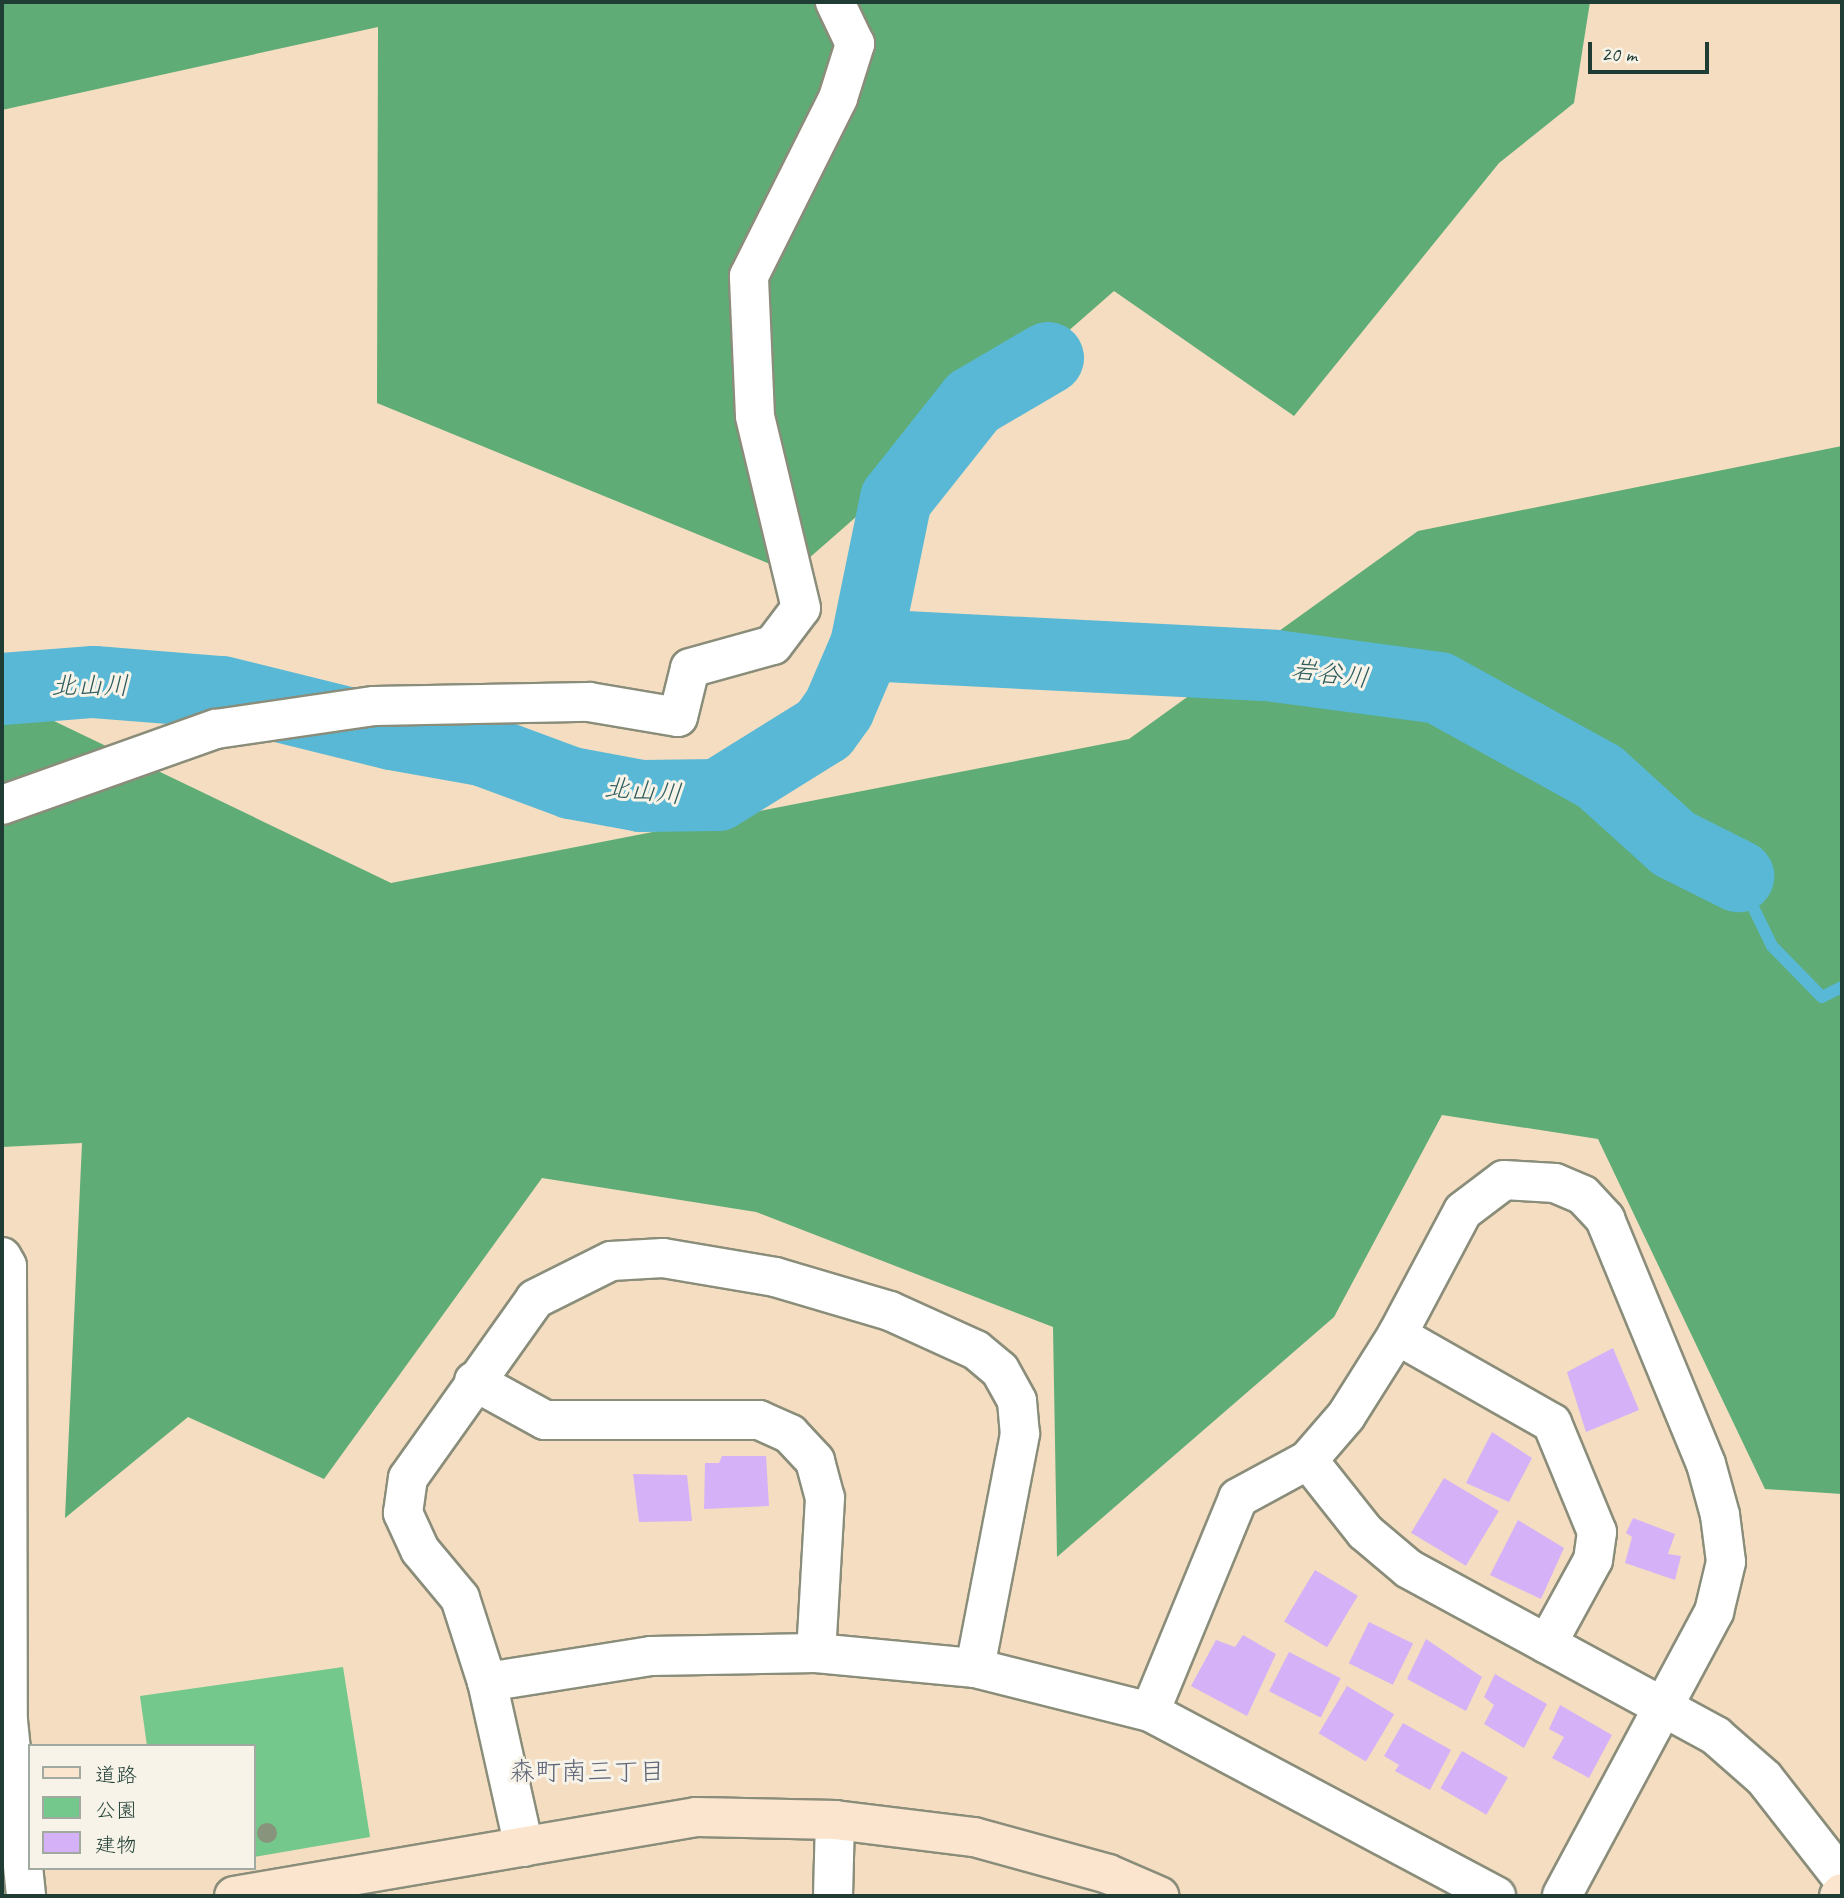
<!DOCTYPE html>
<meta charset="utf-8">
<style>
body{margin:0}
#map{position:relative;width:1844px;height:1898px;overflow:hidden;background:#f4ddc0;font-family:Caveat,"Klee One",sans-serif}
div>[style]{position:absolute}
.green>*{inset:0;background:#74c88b}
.forest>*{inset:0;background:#5fac77}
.stream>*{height:12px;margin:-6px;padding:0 6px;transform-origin:6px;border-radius:6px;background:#58b8d6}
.river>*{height:72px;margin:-36px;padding:0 36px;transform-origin:36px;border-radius:36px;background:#58b8d6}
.building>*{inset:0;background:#d5b2f8;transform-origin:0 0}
.roads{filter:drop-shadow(2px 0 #8a8d7a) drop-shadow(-2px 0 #8a8d7a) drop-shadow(0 2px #8a8d7a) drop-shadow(0 -2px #8a8d7a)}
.street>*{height:38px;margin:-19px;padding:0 19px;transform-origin:19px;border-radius:19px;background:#fff}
.secondary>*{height:38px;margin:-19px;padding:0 19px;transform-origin:19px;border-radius:19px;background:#fbe5cf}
.trees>*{width:20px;height:20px;margin:-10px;border-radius:50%;background:#88947c}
span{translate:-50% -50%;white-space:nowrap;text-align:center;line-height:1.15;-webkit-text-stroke:6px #f7f3e8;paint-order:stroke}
.water-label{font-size:26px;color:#2d5c5c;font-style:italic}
.neighbourhood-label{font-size:26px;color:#5f6679}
.frame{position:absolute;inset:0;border:4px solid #1f3d34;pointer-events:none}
.legend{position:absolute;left:28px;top:1744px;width:228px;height:126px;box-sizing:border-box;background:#f7f3e8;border:2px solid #a1aaa0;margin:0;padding:9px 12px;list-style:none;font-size:21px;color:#1f3d34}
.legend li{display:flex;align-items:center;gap:14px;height:35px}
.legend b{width:35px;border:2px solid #a1aaa0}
.scale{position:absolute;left:1588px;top:42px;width:121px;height:32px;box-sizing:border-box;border:4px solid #1f3d34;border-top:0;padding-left:9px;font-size:21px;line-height:24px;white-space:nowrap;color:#1f3d34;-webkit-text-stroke:5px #f7f3e8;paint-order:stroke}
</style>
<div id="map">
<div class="green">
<div style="clip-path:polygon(343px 1667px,370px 1837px,254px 1857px,254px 1746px,147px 1746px,140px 1696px)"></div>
</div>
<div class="forest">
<div style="clip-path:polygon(2px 2px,1590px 2px,1574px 103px,1499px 163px,1294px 416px,1114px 291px,792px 573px,377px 403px,378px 27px,2px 110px)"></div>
<div style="clip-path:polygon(1842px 446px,1842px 1494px,1765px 1489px,1598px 1139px,1442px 1115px,1334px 1317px,1057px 1557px,1053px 1327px,756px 1212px,542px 1178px,324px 1479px,188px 1417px,65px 1518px,82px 1143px,2px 1147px,2px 696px,391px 883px,1129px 739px,1418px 531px)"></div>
</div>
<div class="stream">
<div style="left:1738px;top:876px;width:78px;rotate:64.1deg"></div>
<div style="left:1772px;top:946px;width:71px;rotate:45.6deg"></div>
<div style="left:1822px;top:997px;width:22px;rotate:-27deg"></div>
</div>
<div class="river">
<div style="left:866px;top:645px;width:410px;rotate:2.9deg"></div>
<div style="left:1275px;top:666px;width:165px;rotate:7.6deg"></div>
<div style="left:1439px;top:688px;width:184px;rotate:28.9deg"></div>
<div style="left:1600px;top:777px;width:100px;rotate:42.2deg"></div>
<div style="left:1674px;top:844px;width:72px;rotate:26.6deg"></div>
<div style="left:2px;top:689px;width:92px;rotate:-4.4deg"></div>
<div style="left:94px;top:682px;width:128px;rotate:4.5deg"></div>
<div style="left:222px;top:692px;width:175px;rotate:13.9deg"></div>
<div style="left:392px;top:734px;width:91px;rotate:10.1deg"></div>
<div style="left:482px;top:750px;width:95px;rotate:20.3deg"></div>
<div style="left:571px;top:783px;width:71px;rotate:10.5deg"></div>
<div style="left:641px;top:796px;width:77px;rotate:-0.7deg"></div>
<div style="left:718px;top:795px;width:125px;rotate:-31.9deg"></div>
<div style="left:824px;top:729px;width:26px;rotate:-54deg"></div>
<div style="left:839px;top:708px;width:69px;rotate:-66.8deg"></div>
<div style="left:866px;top:645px;width:149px;rotate:-78.4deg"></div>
<div style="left:896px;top:499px;width:124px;rotate:-51.6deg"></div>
<div style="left:973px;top:402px;width:87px;rotate:-30.4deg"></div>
</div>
<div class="building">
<div style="clip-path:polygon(1613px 1348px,1639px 1410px,1586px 1432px,1567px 1372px)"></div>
<div style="clip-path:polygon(1492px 1432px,1532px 1458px,1509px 1502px,1466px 1483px)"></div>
<div style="clip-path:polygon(722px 1456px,766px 1456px,769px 1506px,704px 1509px,705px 1463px,719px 1463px)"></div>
<div style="clip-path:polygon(633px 1474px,687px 1475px,692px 1521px,639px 1522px)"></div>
<div style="left:1444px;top:1478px;width:64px;height:64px;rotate:31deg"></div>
<div style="clip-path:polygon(1633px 1518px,1675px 1534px,1668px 1554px,1681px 1556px,1675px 1580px,1625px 1563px,1632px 1537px,1626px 1533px)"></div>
<div style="clip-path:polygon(1518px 1520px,1564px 1548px,1541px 1599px,1490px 1575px)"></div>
<div style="left:1315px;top:1570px;width:50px;height:60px;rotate:31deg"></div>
<div style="left:1369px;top:1622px;width:49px;height:46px;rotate:26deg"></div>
<div style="clip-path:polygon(1243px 1635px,1276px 1654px,1247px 1716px,1191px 1686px,1216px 1640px,1235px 1647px)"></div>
<div style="clip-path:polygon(1426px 1639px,1482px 1677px,1466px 1711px,1407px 1679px)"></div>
<div style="left:1289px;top:1652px;width:58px;height:44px;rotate:27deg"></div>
<div style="clip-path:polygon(1495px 1674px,1547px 1704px,1524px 1748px,1484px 1724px,1494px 1705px,1484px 1697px)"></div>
<div style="left:1347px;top:1686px;width:55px;height:55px;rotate:31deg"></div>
<div style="clip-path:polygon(1560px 1705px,1612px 1735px,1589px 1778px,1552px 1758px,1564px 1737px,1549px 1729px)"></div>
<div style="clip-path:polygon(1403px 1723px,1451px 1750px,1430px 1790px,1395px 1771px,1399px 1765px,1384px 1756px)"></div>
<div style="left:1462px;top:1751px;width:53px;height:43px;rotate:30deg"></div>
</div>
<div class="roads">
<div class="street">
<div style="left:2px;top:805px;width:227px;rotate:-19.6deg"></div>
<div style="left:216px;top:729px;width:160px;rotate:-8.3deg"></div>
<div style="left:374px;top:706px;width:215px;rotate:-1.1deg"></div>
<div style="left:589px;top:702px;width:90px;rotate:9.6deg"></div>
<div style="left:678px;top:717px;width:50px;rotate:-76.2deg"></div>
<div style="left:690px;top:668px;width:86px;rotate:-15.5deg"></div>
<div style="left:773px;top:645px;width:46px;rotate:-52.9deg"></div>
<div style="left:801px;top:608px;width:197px;rotate:-103.5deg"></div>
<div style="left:755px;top:416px;width:140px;rotate:-92.5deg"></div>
<div style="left:749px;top:276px;width:199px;rotate:-63.4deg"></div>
<div style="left:838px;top:98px;width:57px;rotate:-72.5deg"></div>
<div style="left:855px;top:44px;width:47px;rotate:-115.5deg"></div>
<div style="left:2px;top:1257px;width:10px;rotate:61deg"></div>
<div style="left:7px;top:1266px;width:455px;rotate:89.9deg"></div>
<div style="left:8px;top:1721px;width:176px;rotate:84.1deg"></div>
<div style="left:1397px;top:1335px;width:178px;rotate:29.6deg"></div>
<div style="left:1552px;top:1423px;width:118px;rotate:67.6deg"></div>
<div style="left:1597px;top:1532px;width:28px;rotate:98deg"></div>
<div style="left:1593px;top:1560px;width:96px;rotate:118.7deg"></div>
<div style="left:474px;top:1381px;width:81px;rotate:28.8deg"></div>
<div style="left:545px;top:1420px;width:214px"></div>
<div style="left:759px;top:1420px;width:34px;rotate:24deg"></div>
<div style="left:790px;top:1434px;width:37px;rotate:47deg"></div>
<div style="left:815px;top:1461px;width:38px;rotate:75deg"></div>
<div style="left:825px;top:1498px;width:155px;rotate:93.3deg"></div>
<div style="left:1308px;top:1460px;width:92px;rotate:51.6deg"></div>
<div style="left:1365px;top:1532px;width:57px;rotate:40.1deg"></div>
<div style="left:1409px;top:1569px;width:349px;rotate:28.5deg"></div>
<div style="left:1716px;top:1736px;width:64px;rotate:41.2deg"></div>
<div style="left:1764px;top:1778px;width:127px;rotate:52deg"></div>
<div style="left:487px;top:1682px;width:166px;rotate:-9deg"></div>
<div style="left:651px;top:1656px;width:165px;rotate:-1deg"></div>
<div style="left:816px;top:1653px;width:160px;rotate:5.4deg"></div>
<div style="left:975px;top:1668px;width:180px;rotate:14.1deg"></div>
<div style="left:1150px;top:1712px;width:392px;rotate:28deg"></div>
<div style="left:1150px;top:1712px;width:231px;rotate:-67.6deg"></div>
<div style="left:1238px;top:1498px;width:80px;rotate:-28.5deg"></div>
<div style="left:1308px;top:1460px;width:58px;rotate:-49.2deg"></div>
<div style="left:1346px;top:1416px;width:96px;rotate:-57.8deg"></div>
<div style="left:1397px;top:1335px;width:140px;rotate:-62deg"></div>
<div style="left:1463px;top:1211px;width:51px;rotate:-37.1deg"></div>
<div style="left:1504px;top:1180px;width:51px;rotate:3.4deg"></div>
<div style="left:1555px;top:1183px;width:30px;rotate:23deg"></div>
<div style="left:1583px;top:1195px;width:33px;rotate:47deg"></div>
<div style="left:1605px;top:1219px;width:265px;rotate:67.6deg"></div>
<div style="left:1706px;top:1464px;width:53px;rotate:74.6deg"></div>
<div style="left:1720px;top:1515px;width:47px;rotate:82.7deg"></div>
<div style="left:1726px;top:1562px;width:51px;rotate:103.5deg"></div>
<div style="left:1714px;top:1612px;width:322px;rotate:118.2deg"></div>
<div style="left:524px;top:1847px;width:169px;rotate:-102.6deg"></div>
<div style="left:487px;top:1682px;width:88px;rotate:-107.8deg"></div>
<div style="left:460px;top:1598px;width:62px;rotate:-129.8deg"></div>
<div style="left:420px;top:1550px;width:41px;rotate:-114.7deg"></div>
<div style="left:403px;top:1513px;width:35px;rotate:-82deg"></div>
<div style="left:408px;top:1478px;width:219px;rotate:-54.6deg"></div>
<div style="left:535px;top:1299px;width:85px;rotate:-26.6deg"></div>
<div style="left:611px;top:1261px;width:52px;rotate:-3.3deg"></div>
<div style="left:663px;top:1258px;width:114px;rotate:9.6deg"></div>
<div style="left:775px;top:1277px;width:120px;rotate:16.5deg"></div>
<div style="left:890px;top:1311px;width:94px;rotate:24.4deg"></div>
<div style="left:976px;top:1350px;width:31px;rotate:40deg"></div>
<div style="left:1000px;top:1370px;width:35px;rotate:61deg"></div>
<div style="left:1017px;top:1401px;width:33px;rotate:85deg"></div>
<div style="left:1020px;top:1434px;width:238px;rotate:100.9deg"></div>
<div style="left:833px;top:1896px;width:76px;rotate:-88.5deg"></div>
</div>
<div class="secondary">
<div style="left:234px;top:1896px;width:469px;rotate:-9.7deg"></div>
<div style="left:696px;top:1817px;width:139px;rotate:1.2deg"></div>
<div style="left:835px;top:1820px;width:140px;rotate:7deg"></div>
<div style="left:974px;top:1837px;width:139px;rotate:15.4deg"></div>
<div style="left:1108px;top:1874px;width:56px;rotate:23.3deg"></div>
<div style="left:1839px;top:1896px;width:4px;rotate:-45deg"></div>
</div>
</div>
<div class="trees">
<div style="left:267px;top:1833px"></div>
</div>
<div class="water-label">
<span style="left:1330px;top:674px;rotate:7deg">岩谷川</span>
<span style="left:90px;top:686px">北山川</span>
<span style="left:643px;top:791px;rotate:5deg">北山川</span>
</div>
<div class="neighbourhood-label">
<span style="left:587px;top:1772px">森町南三丁目</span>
</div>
<div class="frame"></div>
<ul class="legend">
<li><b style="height:9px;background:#fbe5cf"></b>道路</li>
<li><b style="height:19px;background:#74c88b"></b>公園</li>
<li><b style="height:19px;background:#d5b2f8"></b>建物</li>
</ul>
<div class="scale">20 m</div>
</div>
